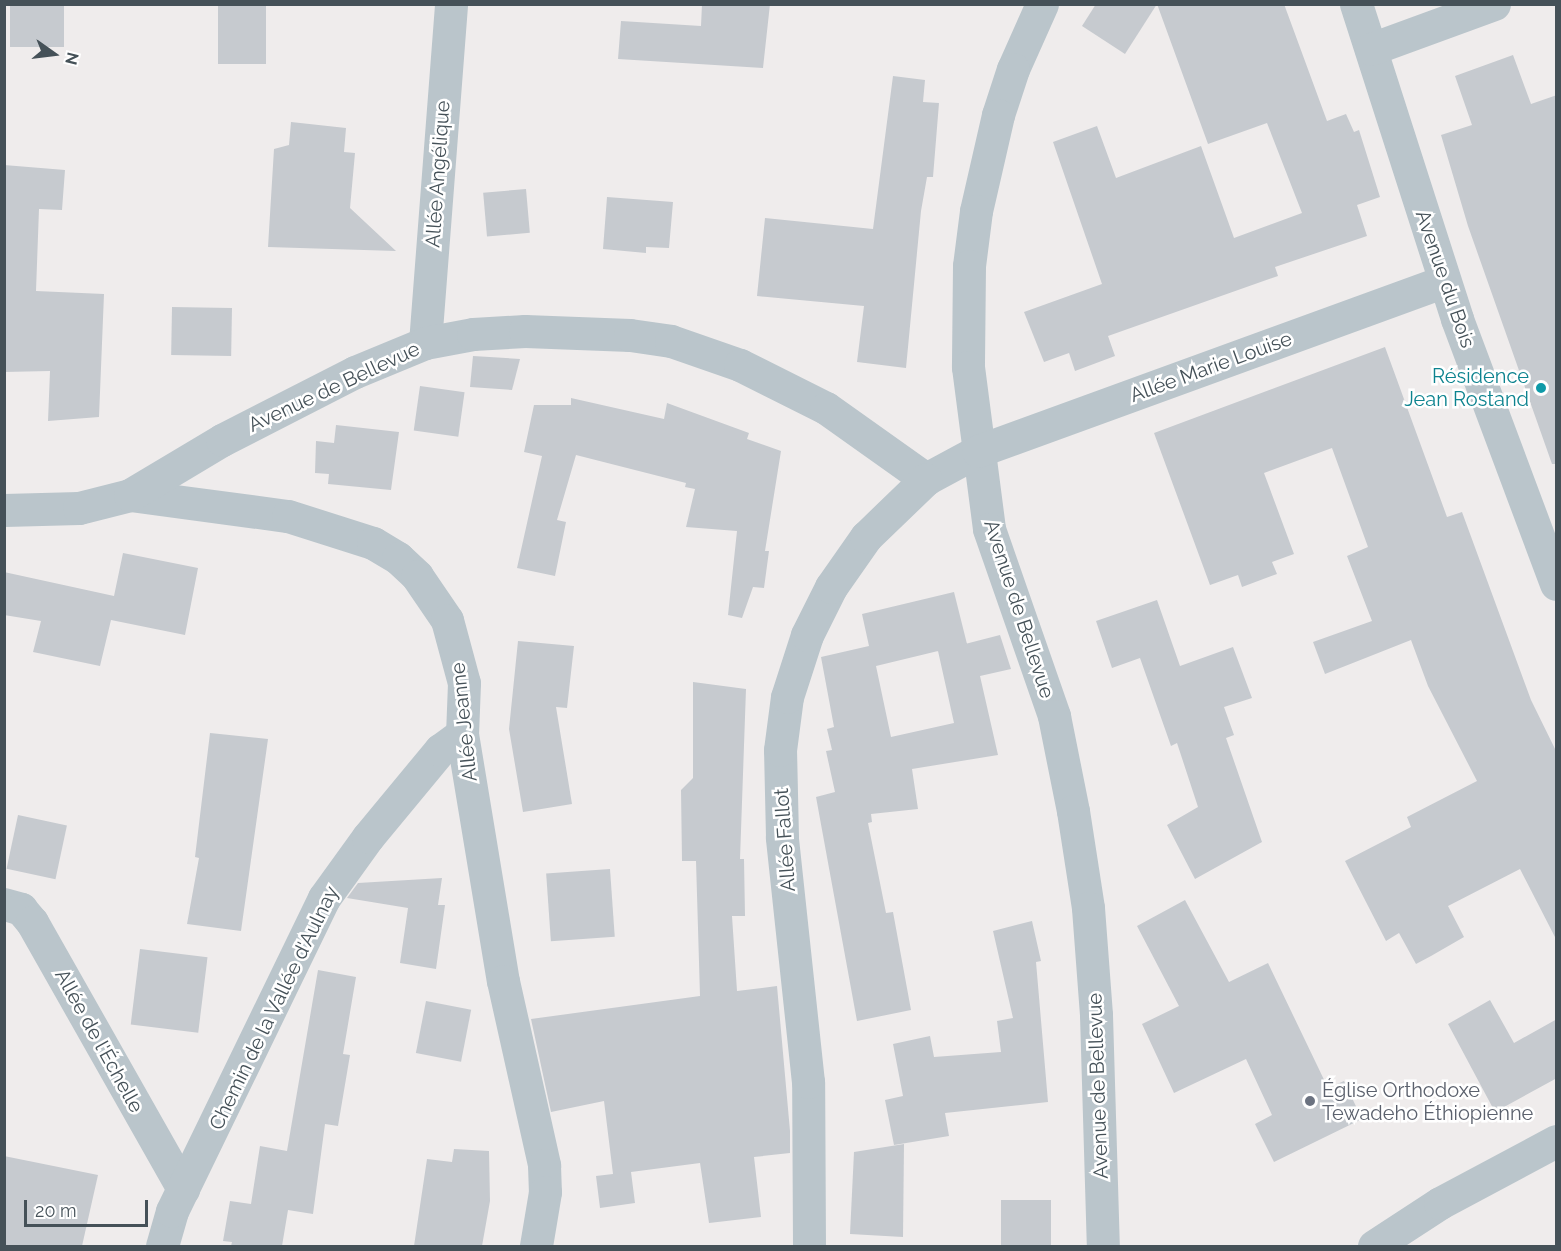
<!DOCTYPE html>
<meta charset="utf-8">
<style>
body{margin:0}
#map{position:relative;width:1561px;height:1251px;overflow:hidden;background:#efecec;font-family:Raleway,sans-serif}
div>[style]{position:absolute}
.building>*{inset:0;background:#c6cacf;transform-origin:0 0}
.minor>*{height:33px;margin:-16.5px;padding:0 16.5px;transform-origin:16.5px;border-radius:16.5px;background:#bac5cb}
.dots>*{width:16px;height:16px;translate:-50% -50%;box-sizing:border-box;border:3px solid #fff;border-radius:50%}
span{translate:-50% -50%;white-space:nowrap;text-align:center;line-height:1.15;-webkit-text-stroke:5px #fff;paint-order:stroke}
.street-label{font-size:20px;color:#455158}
.culture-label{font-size:20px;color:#0d838f}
.right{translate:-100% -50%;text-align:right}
.worship-label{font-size:20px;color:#5b616d}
.left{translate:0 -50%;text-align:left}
.frame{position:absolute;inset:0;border:6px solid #455158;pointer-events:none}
.north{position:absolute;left:24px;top:24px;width:60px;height:60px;-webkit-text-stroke:4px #fff;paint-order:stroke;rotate:104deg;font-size:16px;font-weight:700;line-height:24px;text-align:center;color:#455158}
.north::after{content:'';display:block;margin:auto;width:21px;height:27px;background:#455158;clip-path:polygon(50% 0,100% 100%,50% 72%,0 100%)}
.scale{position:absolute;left:24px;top:1200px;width:124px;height:27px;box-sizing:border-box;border:3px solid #455158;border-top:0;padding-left:8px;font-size:18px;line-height:21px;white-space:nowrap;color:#455158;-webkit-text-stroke:4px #fff;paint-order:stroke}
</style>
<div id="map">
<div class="building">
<div style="left:10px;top:4px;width:54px;height:43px"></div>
<div style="left:218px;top:4px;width:48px;height:60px"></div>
<div style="clip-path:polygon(702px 4px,770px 4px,763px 68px,618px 59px,621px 21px,701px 26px)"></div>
<div style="clip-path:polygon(1096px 4px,1157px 4px,1125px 54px,1082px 26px)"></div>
<div style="clip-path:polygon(1157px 4px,1284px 4px,1327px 121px,1346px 114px,1354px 132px,1359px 130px,1380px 197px,1357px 205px,1367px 236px,1275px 267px,1278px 276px,1108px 336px,1115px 356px,1075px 371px,1069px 353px,1044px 362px,1024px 312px,1102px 284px,1053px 142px,1097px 126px,1116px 178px,1201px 146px,1234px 238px,1302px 213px,1267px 123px,1208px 144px)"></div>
<div style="clip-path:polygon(1513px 55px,1531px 104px,1557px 95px,1557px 464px,1552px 464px,1468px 226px,1441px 135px,1472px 125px,1455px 76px)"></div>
<div style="clip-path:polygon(893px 76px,925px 80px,923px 102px,939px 103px,933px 177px,927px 177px,921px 211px,906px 368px,857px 362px,864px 306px,757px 296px,765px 218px,873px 229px)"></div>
<div style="clip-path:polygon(291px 122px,346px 128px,344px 152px,355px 153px,350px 208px,396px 251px,268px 247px,274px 149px,289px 145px)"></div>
<div style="clip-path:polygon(4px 165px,65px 170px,62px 210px,39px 209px,36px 291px,104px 294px,99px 417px,48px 421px,50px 371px,4px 372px)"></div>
<div style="left:526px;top:189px;width:44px;height:43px;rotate:85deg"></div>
<div style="clip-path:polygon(607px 197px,673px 202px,669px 248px,646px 247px,646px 253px,603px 249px)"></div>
<div style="left:172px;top:307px;width:60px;height:48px;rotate:1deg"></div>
<div style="clip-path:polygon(1385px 347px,1447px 517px,1462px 512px,1531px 700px,1557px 753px,1557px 941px,1520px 869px,1448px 906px,1464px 937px,1431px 956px,1416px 964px,1399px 933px,1386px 941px,1345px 861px,1411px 827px,1407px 817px,1477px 781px,1428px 686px,1411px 640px,1325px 674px,1313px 642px,1372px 621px,1347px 556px,1368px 547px,1332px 448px,1264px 473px,1294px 554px,1272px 562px,1277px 574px,1242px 587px,1238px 575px,1210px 585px,1154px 433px)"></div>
<div style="clip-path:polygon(473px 356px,520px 359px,512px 390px,470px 387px)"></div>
<div style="left:420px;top:386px;width:45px;height:45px;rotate:8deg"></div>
<div style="clip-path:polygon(571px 398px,664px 419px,667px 403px,749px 433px,747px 439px,781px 451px,765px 551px,769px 551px,764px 588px,753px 587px,742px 618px,728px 615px,737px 531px,686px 527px,695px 489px,685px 487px,686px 483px,576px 455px,557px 520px,566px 522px,555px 576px,517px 568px,542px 456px,524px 452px,534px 405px,571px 405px)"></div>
<div style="clip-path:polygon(336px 425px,399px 432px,391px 490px,328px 484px,329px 474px,315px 473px,316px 441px,334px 443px)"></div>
<div style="clip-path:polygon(123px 553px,198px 568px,185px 635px,111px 620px,100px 666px,33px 652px,41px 621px,4px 615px,4px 572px,114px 596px)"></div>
<div style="clip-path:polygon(954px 592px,967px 644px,876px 666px,891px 737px,954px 723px,938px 651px,1000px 635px,1011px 669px,980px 676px,998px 755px,912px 769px,918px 809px,871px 814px,872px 822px,868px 823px,886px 913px,893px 912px,911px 1010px,857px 1021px,816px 797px,835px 792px,826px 751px,832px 750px,827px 729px,834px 727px,821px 657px,869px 646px,862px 614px)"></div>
<div style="clip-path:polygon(1157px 600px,1180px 666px,1233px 647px,1252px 698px,1224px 707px,1234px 735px,1226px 738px,1262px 842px,1195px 879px,1167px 825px,1198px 807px,1177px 743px,1171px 746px,1140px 658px,1112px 668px,1096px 621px)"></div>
<div style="clip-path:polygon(518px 641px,574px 646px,567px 708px,556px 707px,572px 804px,523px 812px,509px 729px)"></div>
<div style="clip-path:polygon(693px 682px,746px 689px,740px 859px,744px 859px,745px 916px,732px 916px,737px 991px,777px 986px,790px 1131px,790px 1153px,754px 1157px,761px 1217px,709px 1223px,700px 1163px,631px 1172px,635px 1203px,600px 1208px,596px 1176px,613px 1174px,604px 1101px,551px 1112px,531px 1019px,700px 996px,696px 861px,682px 861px,681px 790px,693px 778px)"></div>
<div style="clip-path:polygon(210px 733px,268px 739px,241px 931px,187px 924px,199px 858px,195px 857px)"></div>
<div style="left:18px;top:815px;width:50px;height:55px;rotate:12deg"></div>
<div style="left:610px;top:869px;width:68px;height:64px;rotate:86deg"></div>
<div style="clip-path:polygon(442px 878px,438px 905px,445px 905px,436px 969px,400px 963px,408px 908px,347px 898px,358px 883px)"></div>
<div style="clip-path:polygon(1185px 900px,1229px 982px,1268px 963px,1328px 1088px,1344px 1081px,1362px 1119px,1274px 1162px,1255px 1124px,1272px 1115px,1246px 1059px,1174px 1093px,1142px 1024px,1179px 1006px,1137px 926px)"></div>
<div style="clip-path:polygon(1032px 921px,1041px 961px,1036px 962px,1048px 1102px,945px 1113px,949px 1136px,894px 1145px,885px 1100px,903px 1096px,893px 1044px,930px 1036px,934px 1057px,1001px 1052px,997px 1021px,1013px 1018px,993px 931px)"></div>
<div style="left:140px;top:949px;width:68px;height:76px;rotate:7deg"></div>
<div style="clip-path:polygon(318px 970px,356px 977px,343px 1054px,350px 1055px,338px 1126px,325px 1124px,313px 1214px,288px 1210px,282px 1246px,231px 1246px,232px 1242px,223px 1241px,230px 1201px,251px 1204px,260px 1146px,287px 1151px)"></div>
<div style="clip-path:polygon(1490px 1000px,1514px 1043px,1557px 1019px,1557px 1078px,1495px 1112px,1448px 1024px)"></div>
<div style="left:426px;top:1001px;width:46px;height:53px;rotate:11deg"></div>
<div style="clip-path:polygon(904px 1144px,903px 1237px,850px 1234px,854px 1152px)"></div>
<div style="clip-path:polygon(454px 1149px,489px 1151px,490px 1201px,482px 1246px,414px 1246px,427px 1159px,452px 1162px)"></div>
<div style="clip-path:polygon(4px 1156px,98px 1175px,82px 1246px,4px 1246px)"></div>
<div style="left:1001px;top:1200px;width:50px;height:46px"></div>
</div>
<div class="minor">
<div style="left:1042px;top:4px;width:71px;rotate:114deg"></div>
<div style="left:1013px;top:69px;width:48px;rotate:108.1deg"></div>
<div style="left:998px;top:115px;width:98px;rotate:102.9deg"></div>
<div style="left:976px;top:211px;width:55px;rotate:97.3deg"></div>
<div style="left:969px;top:266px;width:101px;rotate:90.6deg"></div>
<div style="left:968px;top:367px;width:163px;rotate:82.6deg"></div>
<div style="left:989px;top:529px;width:198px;rotate:70.8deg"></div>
<div style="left:1054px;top:716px;width:97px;rotate:78.7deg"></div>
<div style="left:1073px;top:811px;width:98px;rotate:81.2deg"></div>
<div style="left:1088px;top:908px;width:107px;rotate:85.7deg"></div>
<div style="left:1096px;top:1015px;width:231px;rotate:88.3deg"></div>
<div style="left:1356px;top:4px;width:331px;rotate:72.2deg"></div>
<div style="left:1457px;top:319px;width:283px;rotate:69.5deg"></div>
<div style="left:1371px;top:49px;width:131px;rotate:-20.1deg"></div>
<div style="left:425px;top:343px;width:340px;rotate:-85.6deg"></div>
<div style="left:130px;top:495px;width:159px;rotate:7.6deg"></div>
<div style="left:288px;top:516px;width:89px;rotate:17.6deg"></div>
<div style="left:373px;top:543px;width:29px;rotate:31deg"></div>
<div style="left:398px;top:558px;width:26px;rotate:43deg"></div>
<div style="left:417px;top:576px;width:53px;rotate:55.7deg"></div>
<div style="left:447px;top:620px;width:65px;rotate:74.9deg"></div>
<div style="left:464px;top:683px;width:51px;rotate:92.2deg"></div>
<div style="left:462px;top:734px;width:250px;rotate:80.6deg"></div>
<div style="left:503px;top:981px;width:189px;rotate:77.4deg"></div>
<div style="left:544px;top:1165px;width:27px;rotate:88deg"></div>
<div style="left:545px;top:1192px;width:55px;rotate:99.5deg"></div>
<div style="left:4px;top:510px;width:75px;rotate:-1.5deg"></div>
<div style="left:79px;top:508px;width:53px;rotate:-14.3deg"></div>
<div style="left:130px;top:495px;width:107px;rotate:-30.9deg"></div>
<div style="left:222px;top:440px;width:149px;rotate:-27.1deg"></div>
<div style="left:355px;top:372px;width:76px;rotate:-22.5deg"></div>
<div style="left:425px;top:343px;width:49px;rotate:-10.6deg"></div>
<div style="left:473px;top:334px;width:52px;rotate:-3.3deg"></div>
<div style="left:525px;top:331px;width:105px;rotate:2.2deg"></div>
<div style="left:630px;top:335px;width:41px;rotate:8.3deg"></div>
<div style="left:671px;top:341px;width:73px;rotate:19.2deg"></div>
<div style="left:740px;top:365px;width:96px;rotate:26.6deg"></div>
<div style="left:826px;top:408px;width:123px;rotate:35.4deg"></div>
<div style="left:926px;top:479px;width:59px;rotate:-28.3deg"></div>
<div style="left:978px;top:451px;width:496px;rotate:-20deg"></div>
<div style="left:4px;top:904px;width:18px;rotate:16deg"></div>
<div style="left:21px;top:909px;width:17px;rotate:50deg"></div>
<div style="left:32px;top:922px;width:307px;rotate:60.5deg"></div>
<div style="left:162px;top:1246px;width:36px;rotate:-74deg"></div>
<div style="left:172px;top:1211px;width:348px;rotate:-64.1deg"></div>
<div style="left:324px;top:898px;width:75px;rotate:-54.2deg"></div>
<div style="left:368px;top:837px;width:113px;rotate:-50.4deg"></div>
<div style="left:440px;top:750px;width:27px;rotate:-36deg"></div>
<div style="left:809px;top:1246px;width:164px;rotate:-90.3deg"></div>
<div style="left:808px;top:1082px;width:246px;rotate:-96.1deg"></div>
<div style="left:782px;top:837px;width:87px;rotate:-91.3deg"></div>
<div style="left:780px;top:750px;width:53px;rotate:-82.5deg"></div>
<div style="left:787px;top:697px;width:65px;rotate:-72.1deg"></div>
<div style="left:807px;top:635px;width:54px;rotate:-63.4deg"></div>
<div style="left:831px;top:587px;width:61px;rotate:-55deg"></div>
<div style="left:866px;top:537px;width:83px;rotate:-44deg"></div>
<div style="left:1374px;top:1246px;width:79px;rotate:-33.1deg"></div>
<div style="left:1440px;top:1203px;width:132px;rotate:-28.1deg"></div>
</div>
<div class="dots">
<div style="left:1541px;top:388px;background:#0f9aa8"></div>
<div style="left:1310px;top:1101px;background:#6b7280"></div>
</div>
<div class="street-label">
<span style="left:438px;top:174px;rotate:-86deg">Allée Angélique</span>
<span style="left:1445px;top:279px;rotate:71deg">Avenue du Bois</span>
<span style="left:1211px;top:367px;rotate:-20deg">Allée Marie Louise</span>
<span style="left:334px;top:387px;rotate:-25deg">Avenue de Bellevue</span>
<span style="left:1019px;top:609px;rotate:72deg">Avenue de Bellevue</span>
<span style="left:464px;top:722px;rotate:-96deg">Allée Jeanne</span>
<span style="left:785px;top:840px;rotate:-94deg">Allée Fallot</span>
<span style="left:274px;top:1008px;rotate:-64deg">Chemin de la Vallée d'Aulnay</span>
<span style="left:99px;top:1041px;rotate:61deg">Allée de l'Échelle</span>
<span style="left:1098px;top:1086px;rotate:-92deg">Avenue de Bellevue</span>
</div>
<div class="culture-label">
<span class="right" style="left:1529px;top:388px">Résidence<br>Jean Rostand</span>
</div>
<div class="worship-label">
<span class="left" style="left:1322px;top:1102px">Église Orthodoxe<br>Tewadeho Éthiopienne</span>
</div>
<div class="frame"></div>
<div class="north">N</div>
<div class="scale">20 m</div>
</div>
